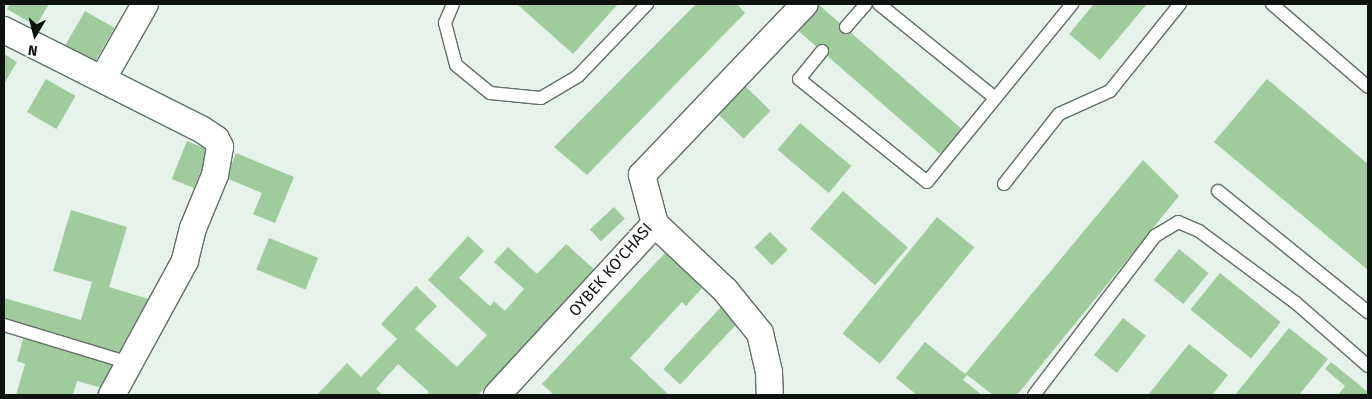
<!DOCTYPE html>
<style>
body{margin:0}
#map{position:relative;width:1372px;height:399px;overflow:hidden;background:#e5f3eb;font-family:"Fira Sans",sans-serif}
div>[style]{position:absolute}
.building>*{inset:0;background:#a0cb9c;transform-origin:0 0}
.roads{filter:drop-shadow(1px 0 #626e67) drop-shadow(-1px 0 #626e67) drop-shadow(0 1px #626e67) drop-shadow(0 -1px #626e67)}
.service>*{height:12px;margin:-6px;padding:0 6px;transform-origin:6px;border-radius:6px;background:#fff}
.minor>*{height:26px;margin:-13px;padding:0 13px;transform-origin:13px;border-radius:13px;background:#fff}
span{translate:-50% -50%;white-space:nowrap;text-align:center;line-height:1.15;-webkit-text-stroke:4.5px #fff;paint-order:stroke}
.street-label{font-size:16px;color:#0e1310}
.frame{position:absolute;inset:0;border:5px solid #0e1310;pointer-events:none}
.north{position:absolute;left:10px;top:10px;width:50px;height:50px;-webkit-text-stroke:4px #fff;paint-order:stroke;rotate:188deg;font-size:14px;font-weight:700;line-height:20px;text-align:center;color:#0e1310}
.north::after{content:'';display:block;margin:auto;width:18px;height:22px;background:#0e1310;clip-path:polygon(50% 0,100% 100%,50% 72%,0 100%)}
</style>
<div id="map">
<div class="building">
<div style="clip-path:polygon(10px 4px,49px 4px,36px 26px,7px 9px)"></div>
<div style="clip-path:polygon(517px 4px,618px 4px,573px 54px)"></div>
<div style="clip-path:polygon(696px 4px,737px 4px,745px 13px,587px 175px,554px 147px)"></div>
<div style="clip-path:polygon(1094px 4px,1147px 4px,1100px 60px,1069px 34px)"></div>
<div style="left:819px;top:5px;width:191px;height:33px;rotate:41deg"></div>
<div style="left:85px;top:11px;width:34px;height:39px;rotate:30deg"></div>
<div style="clip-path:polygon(4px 54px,17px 62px,4px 84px)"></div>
<div style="left:46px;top:79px;width:34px;height:38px;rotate:30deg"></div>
<div style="clip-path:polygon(1267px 79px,1368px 164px,1368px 270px,1214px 142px)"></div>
<div style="left:744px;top:85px;width:37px;height:39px;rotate:44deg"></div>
<div style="left:800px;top:123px;width:67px;height:35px;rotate:40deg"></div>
<div style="left:187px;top:141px;width:24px;height:41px;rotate:22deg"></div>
<div style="clip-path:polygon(236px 153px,294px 177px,275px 223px,253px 214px,262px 193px,226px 178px)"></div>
<div style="clip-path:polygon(1143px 160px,1179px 196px,1017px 395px,993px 395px,967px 375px,963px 380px,982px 395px,917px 395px,896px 378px,925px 342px,965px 374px)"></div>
<div style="left:843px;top:191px;width:86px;height:50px;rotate:41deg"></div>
<div style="left:614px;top:207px;width:16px;height:33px;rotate:47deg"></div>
<div style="clip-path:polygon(71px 210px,127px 227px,109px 287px,148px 299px,118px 354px,4px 320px,4px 298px,81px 320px,92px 282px,53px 271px)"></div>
<div style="left:937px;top:217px;width:48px;height:150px;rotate:39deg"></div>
<div style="left:770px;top:232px;width:25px;height:22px;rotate:45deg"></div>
<div style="clip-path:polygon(468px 236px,484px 251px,459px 278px,490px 306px,494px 301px,505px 311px,524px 289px,494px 262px,508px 247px,537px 274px,566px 244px,595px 270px,478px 395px,426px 395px,429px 392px,398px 364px,376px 389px,383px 395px,317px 395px,347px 363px,361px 377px,397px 339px,381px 324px,416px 286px,437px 306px,415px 329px,457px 367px,487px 335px,428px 280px)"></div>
<div style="left:269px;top:238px;width:53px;height:34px;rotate:22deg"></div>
<div style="left:1179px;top:249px;width:38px;height:40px;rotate:39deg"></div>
<div style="clip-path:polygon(665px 253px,702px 288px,686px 306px,682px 302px,630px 358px,669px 395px,554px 395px,542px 384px)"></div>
<div style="left:1220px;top:273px;width:78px;height:47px;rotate:39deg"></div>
<div style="left:722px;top:306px;width:23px;height:86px;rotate:43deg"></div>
<div style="left:1123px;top:318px;width:29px;height:47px;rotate:38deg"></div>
<div style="clip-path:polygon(1289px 328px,1328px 359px,1299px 395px,1235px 395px)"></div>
<div style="clip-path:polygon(24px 336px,114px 362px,106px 389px,77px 381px,73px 395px,16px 395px,25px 364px,17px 361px)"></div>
<div style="clip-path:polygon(1189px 344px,1228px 375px,1212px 395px,1148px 395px)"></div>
<div style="clip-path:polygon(1331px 362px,1368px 392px,1368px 395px,1338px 395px,1345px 386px,1325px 369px)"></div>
</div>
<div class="roads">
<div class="service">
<div style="left:453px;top:4px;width:21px;rotate:113deg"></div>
<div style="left:445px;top:23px;width:43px;rotate:75.3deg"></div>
<div style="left:456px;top:65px;width:44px;rotate:39.5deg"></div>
<div style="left:490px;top:93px;width:51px;rotate:5.6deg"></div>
<div style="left:541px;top:98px;width:43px;rotate:-30.7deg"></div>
<div style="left:578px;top:76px;width:100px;rotate:-46.2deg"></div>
<div style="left:879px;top:4px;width:149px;rotate:39deg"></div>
<div style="left:1272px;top:4px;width:127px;rotate:40.8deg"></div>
<div style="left:846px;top:27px;width:30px;rotate:-49deg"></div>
<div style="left:822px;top:51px;width:36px;rotate:129deg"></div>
<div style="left:799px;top:79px;width:164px;rotate:38.8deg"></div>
<div style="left:927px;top:182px;width:230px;rotate:-50.8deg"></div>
<div style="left:1004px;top:184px;width:89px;rotate:-51.8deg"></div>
<div style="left:1059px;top:114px;width:56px;rotate:-24.3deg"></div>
<div style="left:1110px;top:91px;width:112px;rotate:-51.2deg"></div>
<div style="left:1218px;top:191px;width:193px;rotate:38.9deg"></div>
<div style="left:4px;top:325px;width:131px;rotate:16.9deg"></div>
<div style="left:1034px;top:395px;width:200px;rotate:-52.7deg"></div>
<div style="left:1155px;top:236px;width:27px;rotate:-31deg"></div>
<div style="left:1178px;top:222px;width:23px;rotate:23deg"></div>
<div style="left:1199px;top:231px;width:121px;rotate:36.6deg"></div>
<div style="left:1296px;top:303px;width:96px;rotate:41.2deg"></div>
</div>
<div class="minor">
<div style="left:4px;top:30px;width:220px;rotate:26.7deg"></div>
<div style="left:201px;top:129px;width:18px;rotate:34deg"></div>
<div style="left:216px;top:139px;width:9px;rotate:63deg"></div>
<div style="left:220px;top:147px;width:28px;rotate:100deg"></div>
<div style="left:215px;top:175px;width:57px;rotate:112.5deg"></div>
<div style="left:193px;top:228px;width:34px;rotate:104deg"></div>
<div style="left:185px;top:261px;width:153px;rotate:118.6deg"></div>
<div style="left:103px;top:78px;width:85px;rotate:-60.4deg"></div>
<div style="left:655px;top:224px;width:96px;rotate:43.3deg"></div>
<div style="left:725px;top:290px;width:55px;rotate:50.9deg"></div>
<div style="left:760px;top:333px;width:40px;rotate:77deg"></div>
<div style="left:769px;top:372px;width:23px;rotate:88deg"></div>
<div style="left:497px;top:395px;width:233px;rotate:-47.3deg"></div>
<div style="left:655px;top:224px;width:51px;rotate:-104.9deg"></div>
<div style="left:642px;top:175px;width:236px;rotate:-46.4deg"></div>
</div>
</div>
<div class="street-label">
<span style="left:611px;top:270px;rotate:-49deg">OYBEK KO'CHASI</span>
</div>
<div class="frame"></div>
<div class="north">N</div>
</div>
